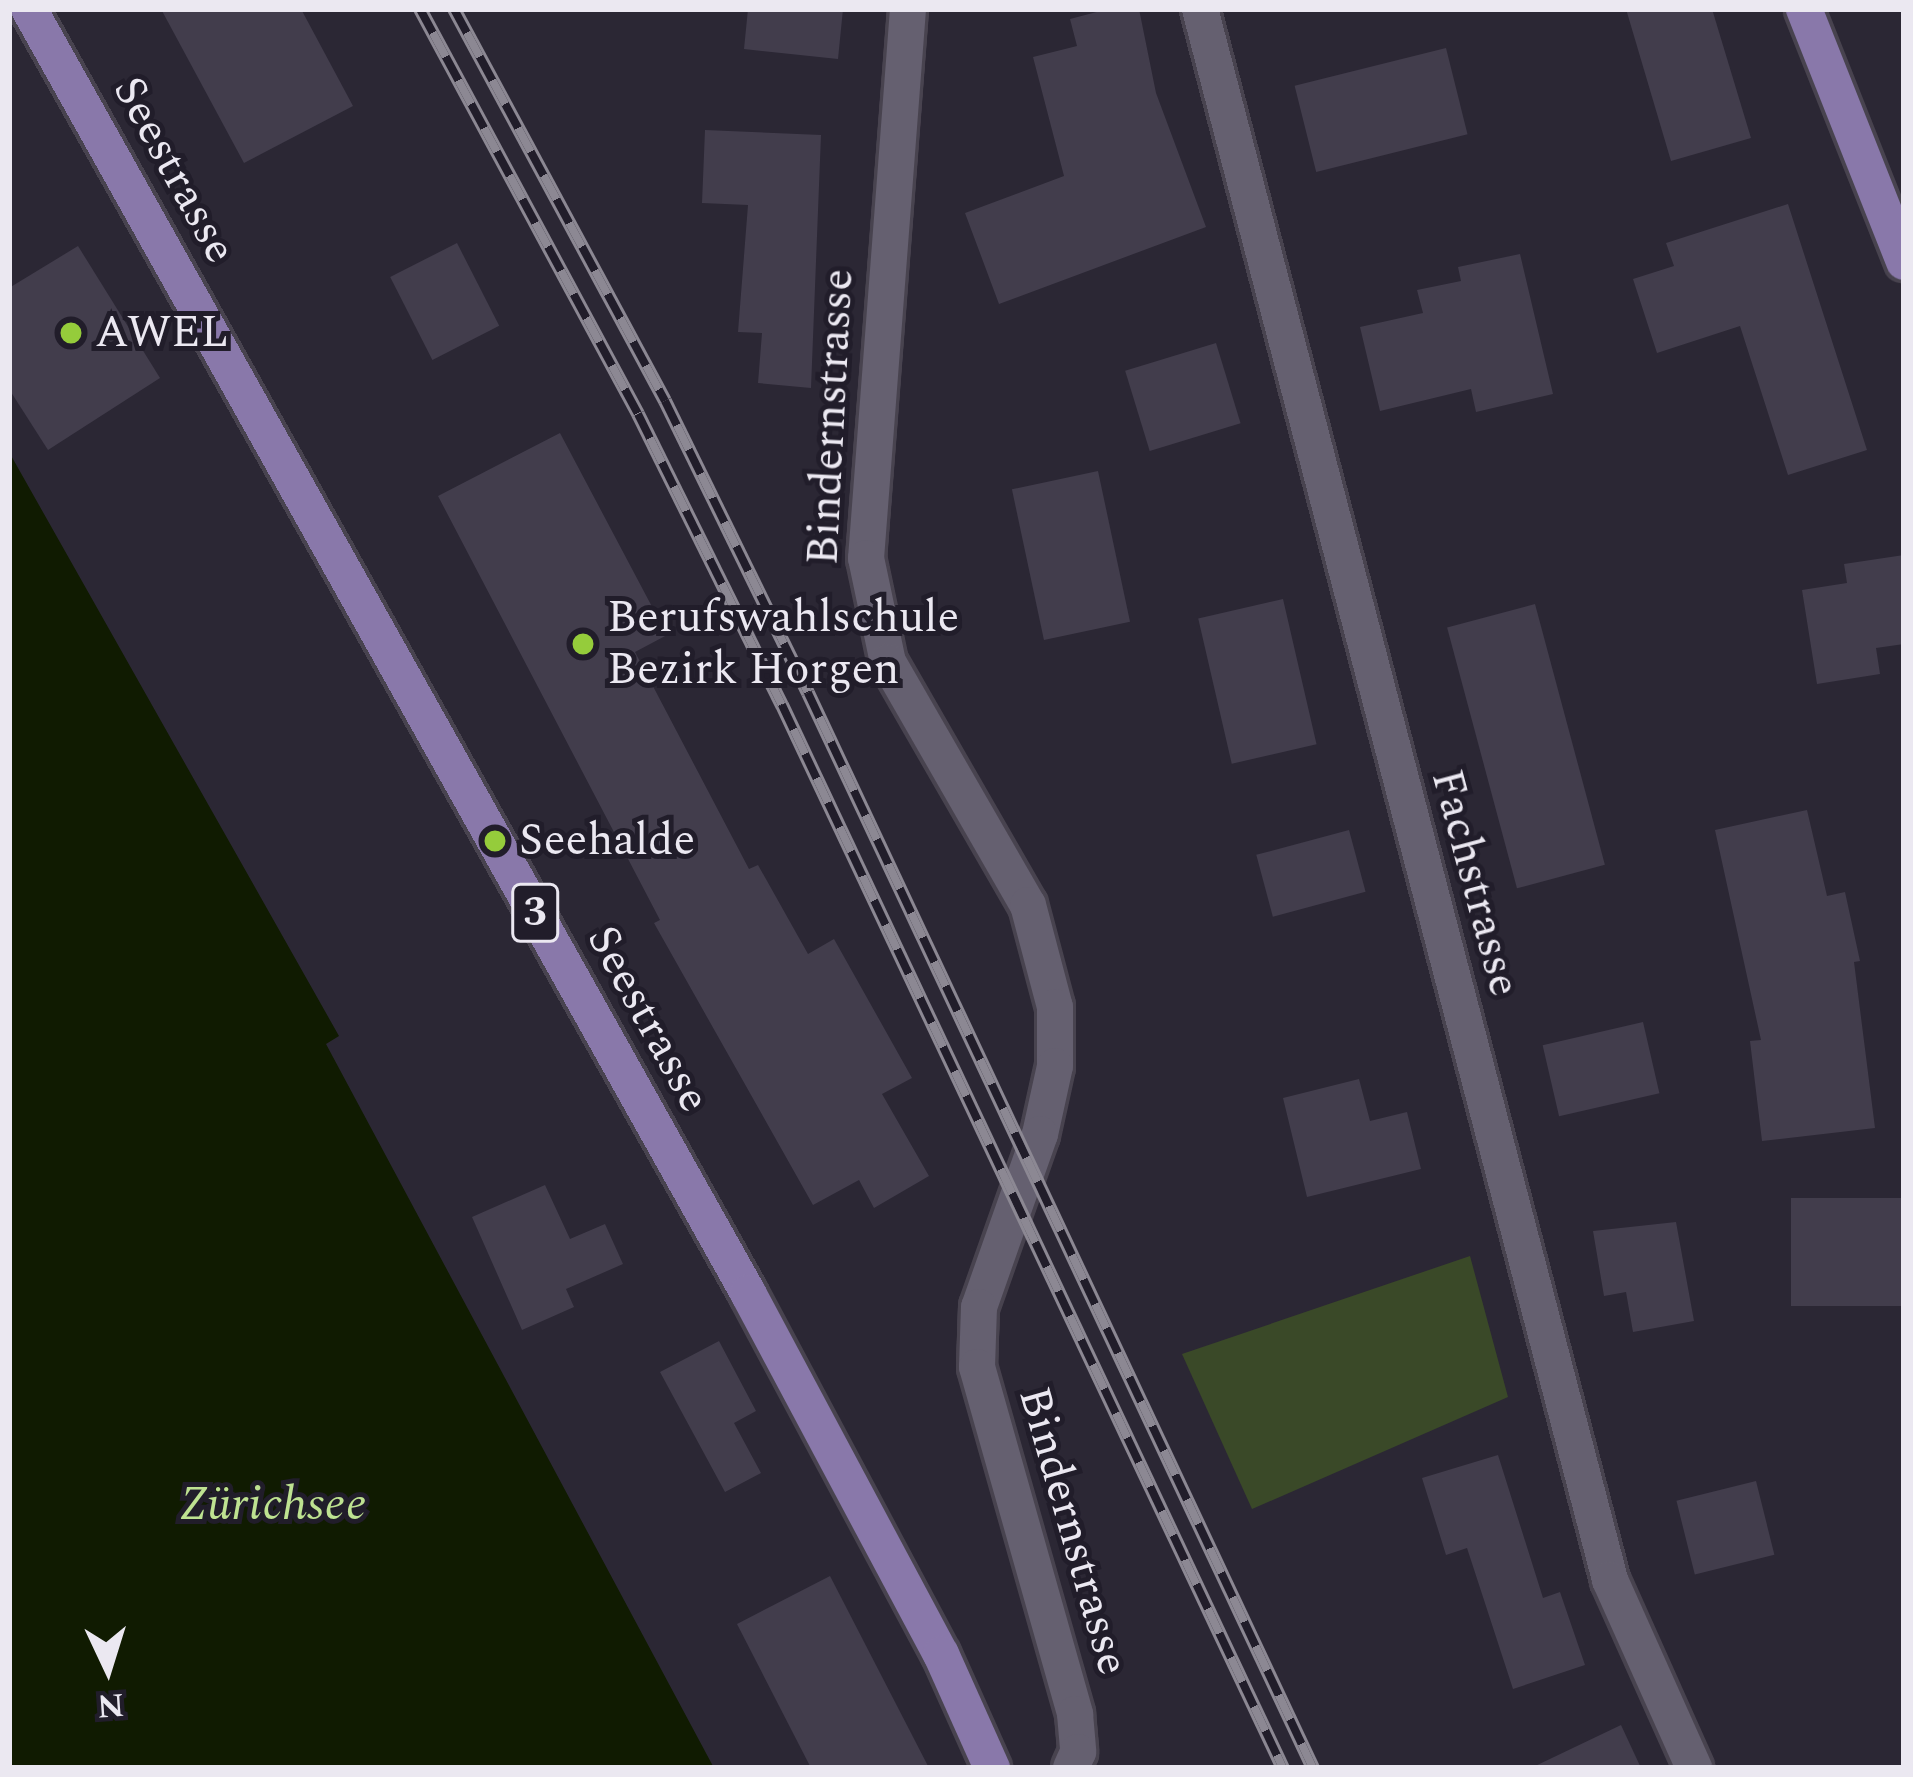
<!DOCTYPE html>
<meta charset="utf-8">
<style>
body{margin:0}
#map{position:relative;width:1913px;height:1777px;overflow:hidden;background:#2b2734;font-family:Spectral,serif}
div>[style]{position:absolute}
.green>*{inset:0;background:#3a4928}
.water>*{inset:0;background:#101b01}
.building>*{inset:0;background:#423d4c;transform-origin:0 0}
.roads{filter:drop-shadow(3px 0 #48434f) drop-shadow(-3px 0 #48434f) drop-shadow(0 3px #48434f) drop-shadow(0 -3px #48434f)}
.minor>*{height:36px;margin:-18px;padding:0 18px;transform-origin:18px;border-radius:18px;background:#656070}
.major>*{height:36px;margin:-18px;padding:0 18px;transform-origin:18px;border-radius:18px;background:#8978aa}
.rail>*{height:14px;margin-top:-7px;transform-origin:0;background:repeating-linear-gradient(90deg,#211d2a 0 27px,#8c8893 0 54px);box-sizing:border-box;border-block:3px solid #8c8893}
.dots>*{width:33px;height:33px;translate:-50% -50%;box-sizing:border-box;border:6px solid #211d2a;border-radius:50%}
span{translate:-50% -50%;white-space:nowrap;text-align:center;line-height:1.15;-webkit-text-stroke:10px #211d2a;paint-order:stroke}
.shield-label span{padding:3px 9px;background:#211d2a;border:3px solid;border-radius:9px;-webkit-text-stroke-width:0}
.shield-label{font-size:42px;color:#ebe8f1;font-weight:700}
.street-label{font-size:45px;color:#ebe8f1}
.poi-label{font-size:45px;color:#ebe8f1}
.left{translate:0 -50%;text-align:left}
.water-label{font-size:48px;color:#bee291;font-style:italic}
.frame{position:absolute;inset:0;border:12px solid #ebe8f1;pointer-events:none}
.north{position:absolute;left:48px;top:1609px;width:120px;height:120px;-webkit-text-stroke:9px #211d2a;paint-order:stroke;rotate:176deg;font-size:33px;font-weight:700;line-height:48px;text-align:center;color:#ebe8f1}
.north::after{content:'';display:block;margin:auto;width:42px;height:54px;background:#ebe8f1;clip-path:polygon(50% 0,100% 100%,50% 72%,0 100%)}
</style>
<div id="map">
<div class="green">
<div style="clip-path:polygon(1470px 1256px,1508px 1397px,1252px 1509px,1182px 1354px)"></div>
</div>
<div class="water">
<div style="clip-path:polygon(9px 452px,339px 1036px,326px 1044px,714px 1768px,9px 1768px)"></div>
</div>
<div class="building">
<div style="clip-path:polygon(161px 9px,301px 9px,353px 106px,244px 163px)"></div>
<div style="clip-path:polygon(748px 9px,843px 9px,838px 59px,744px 49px)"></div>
<div style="clip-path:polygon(1108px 9px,1139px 9px,1156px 93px,1206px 227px,999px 304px,965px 213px,1064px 176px,1033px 57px,1077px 46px,1070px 19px)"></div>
<div style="clip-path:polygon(1626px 9px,1712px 9px,1751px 138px,1671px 161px)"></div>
<div style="left:1446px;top:48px;width:89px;height:156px;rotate:76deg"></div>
<div style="clip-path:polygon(705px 130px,821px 135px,811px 388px,758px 383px,762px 333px,738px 332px,748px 205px,702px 203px)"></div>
<div style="clip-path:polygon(1788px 204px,1867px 450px,1788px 475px,1740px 326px,1657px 353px,1633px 279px,1674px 266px,1666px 243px)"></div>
<div style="left:457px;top:243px;width:93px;height:75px;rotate:63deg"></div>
<div style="clip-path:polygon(78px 246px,160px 378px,48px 450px,9px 389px,9px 288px)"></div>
<div style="clip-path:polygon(1520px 254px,1553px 394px,1476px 412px,1471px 389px,1380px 411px,1360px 327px,1423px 313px,1417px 290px,1461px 281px,1458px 267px)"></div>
<div style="left:1216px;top:343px;width:84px;height:95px;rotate:73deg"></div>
<div style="clip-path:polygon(560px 433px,667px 635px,635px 652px,749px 869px,758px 865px,808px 954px,834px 939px,912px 1078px,882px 1094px,929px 1176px,874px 1208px,859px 1180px,813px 1205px,654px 923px,660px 920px,438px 496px)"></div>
<div style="left:1098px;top:471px;width:154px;height:88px;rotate:78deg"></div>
<div style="clip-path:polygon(1904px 555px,1904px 644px,1876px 648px,1880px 674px,1817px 684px,1802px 590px,1847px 583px,1844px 564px)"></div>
<div style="left:1283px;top:599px;width:149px;height:87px;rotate:77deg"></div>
<div style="left:1535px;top:604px;width:270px;height:91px;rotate:75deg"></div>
<div style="clip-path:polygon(1807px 810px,1827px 896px,1845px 892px,1860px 961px,1854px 962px,1875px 1128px,1762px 1141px,1750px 1041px,1761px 1040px,1715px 830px)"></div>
<div style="left:1349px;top:830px;width:64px;height:96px;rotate:75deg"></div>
<div style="left:1643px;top:1022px;width:73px;height:103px;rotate:77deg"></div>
<div style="clip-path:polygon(1359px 1079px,1370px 1121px,1407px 1112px,1421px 1169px,1307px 1197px,1283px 1098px)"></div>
<div style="clip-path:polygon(545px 1185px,570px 1239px,605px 1224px,623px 1264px,566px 1289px,574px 1307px,522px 1330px,472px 1217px)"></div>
<div style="left:1904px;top:1198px;width:108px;height:113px;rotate:90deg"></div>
<div style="clip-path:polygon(1676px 1222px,1694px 1321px,1633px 1332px,1626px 1292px,1604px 1296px,1593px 1231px)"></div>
<div style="clip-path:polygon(719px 1341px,756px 1411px,734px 1423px,761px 1473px,725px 1492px,660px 1372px)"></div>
<div style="clip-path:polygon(1498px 1455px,1543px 1598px,1560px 1592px,1585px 1665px,1513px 1689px,1467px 1548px,1446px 1555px,1422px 1478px)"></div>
<div style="left:1756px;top:1481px;width:76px;height:82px;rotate:76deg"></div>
<div style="clip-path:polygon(830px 1576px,929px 1768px,811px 1768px,737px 1624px)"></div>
<div style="clip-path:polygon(1621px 1725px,1641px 1768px,1531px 1768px)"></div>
</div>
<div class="roads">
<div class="minor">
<div style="left:908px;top:9px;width:551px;rotate:94.37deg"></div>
<div style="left:866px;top:558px;width:106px;rotate:78.1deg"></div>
<div style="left:888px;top:662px;width:280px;rotate:60.1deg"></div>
<div style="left:1028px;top:905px;width:106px;rotate:75.2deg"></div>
<div style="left:1055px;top:1007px;width:59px;rotate:90deg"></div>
<div style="left:1055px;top:1066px;width:70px;rotate:102.4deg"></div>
<div style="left:1040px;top:1134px;width:183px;rotate:109.4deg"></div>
<div style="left:979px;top:1307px;width:60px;rotate:91.9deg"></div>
<div style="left:977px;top:1367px;width:361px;rotate:74.2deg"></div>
<div style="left:1075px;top:1714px;width:38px;rotate:85deg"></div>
<div style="left:1078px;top:1752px;width:17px;rotate:114deg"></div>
<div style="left:1200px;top:9px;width:1624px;rotate:75.37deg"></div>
<div style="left:1610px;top:1580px;width:206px;rotate:65.9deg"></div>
</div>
<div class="major">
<div style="left:29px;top:9px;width:1472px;rotate:60.75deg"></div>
<div style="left:748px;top:1293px;width:409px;rotate:61.9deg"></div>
<div style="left:941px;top:1654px;width:125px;rotate:65.9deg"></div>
<div style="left:1804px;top:9px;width:272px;rotate:68.4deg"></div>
</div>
</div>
<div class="rail">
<div style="left:420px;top:9px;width:460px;rotate:61.7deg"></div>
<div style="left:638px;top:414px;width:325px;rotate:63.7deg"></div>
<div style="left:782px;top:705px;width:1175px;rotate:64.77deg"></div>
<div style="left:454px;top:9px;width:445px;rotate:61.7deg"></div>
<div style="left:665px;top:401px;width:325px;rotate:63.9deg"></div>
<div style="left:808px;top:693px;width:1188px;rotate:64.84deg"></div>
</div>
<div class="dots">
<div style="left:71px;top:333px;background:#95cc3b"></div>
<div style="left:583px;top:644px;background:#95cc3b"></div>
<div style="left:495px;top:841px;background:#95cc3b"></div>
</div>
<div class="shield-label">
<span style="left:535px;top:913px">3</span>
</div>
<div class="street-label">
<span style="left:174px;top:170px;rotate:61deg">Seestrasse</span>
<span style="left:831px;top:417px;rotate:-87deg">Bindernstrasse</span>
<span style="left:1475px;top:883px;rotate:75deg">Fachstrasse</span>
<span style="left:648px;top:1019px;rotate:61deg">Seestrasse</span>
<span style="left:1073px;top:1531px;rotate:74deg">Bindernstrasse</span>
</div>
<div class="poi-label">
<span class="left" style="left:95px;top:333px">AWEL</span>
<span class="left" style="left:607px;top:644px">Berufswahlschule<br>Bezirk Horgen</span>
<span class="left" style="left:519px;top:841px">Seehalde</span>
</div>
<div class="water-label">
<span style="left:273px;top:1505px">Zürichsee</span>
</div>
<div class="frame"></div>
<div class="north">N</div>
</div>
